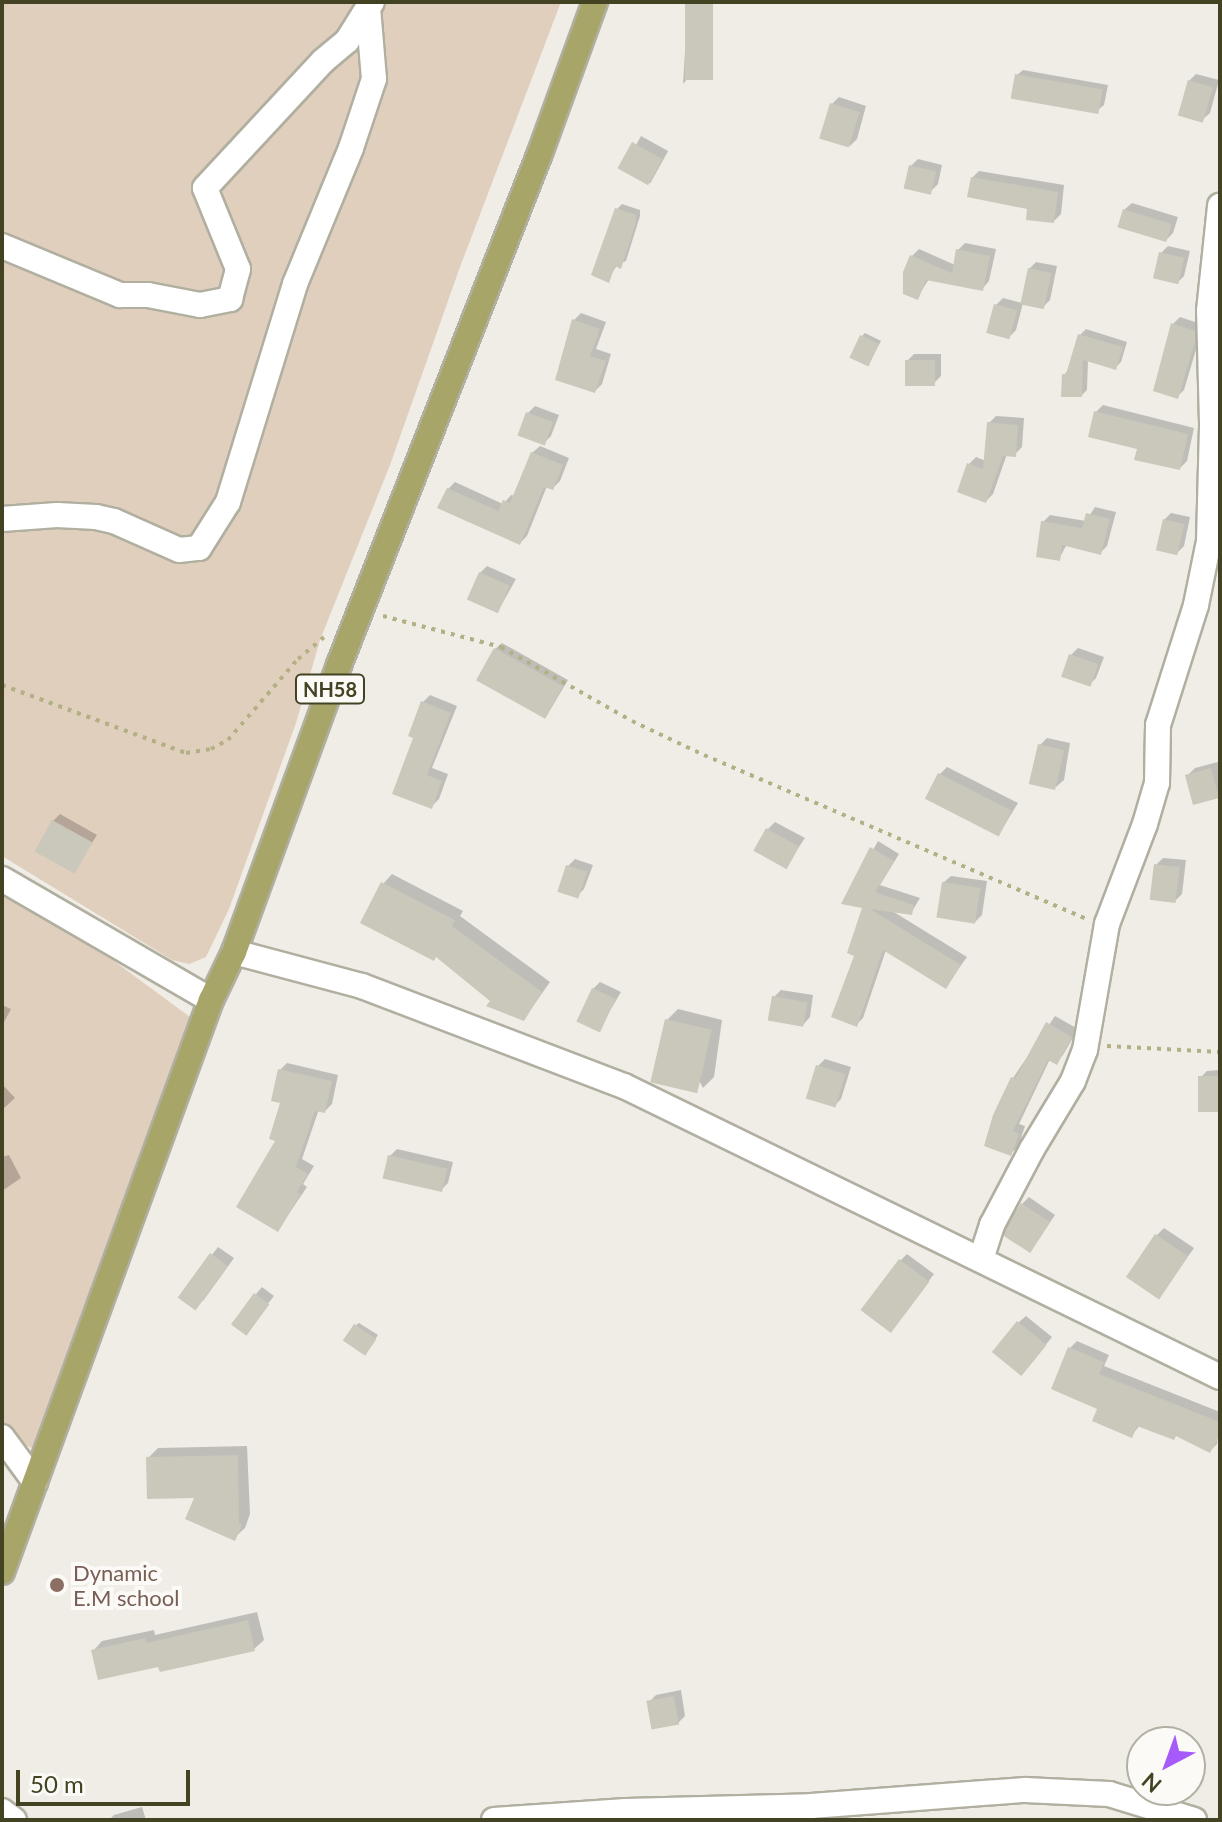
<!DOCTYPE html>
<style>
body{margin:0}
#map{position:relative;width:1222px;height:1822px;overflow:hidden;background:#efede6;font-family:Lato,sans-serif}
div>[style]{position:absolute}
.green>*{inset:0;background:#e1cfbe}
.shadow>*{inset:0;background:#0003;transform-origin:0 0}
.building>*{inset:0;background:#cac7bb;transform-origin:0 0}
.path>*{height:4px;margin-top:-2px;transform-origin:0;background:repeating-linear-gradient(90deg,#b4b085 0 4px,transparent 0 10px)}
.roads{filter:drop-shadow(2px 0 #b1afa0) drop-shadow(-2px 0 #b1afa0) drop-shadow(0 2px #b1afa0) drop-shadow(0 -2px #b1afa0)}
.minor>*{height:24px;margin:-12px;padding:0 12px;transform-origin:12px;border-radius:12px;background:#fff}
.major>*{height:24px;margin:-12px;padding:0 12px;transform-origin:12px;border-radius:12px;background:#a7a568}
.dots>*{width:22px;height:22px;translate:-50% -50%;box-sizing:border-box;border:4px solid #fbfaf7;border-radius:50%}
span{translate:-50% -50%;white-space:nowrap;text-align:center;line-height:1.15;-webkit-text-stroke:8px #fbfaf7;paint-order:stroke}
.shield-label span{padding:2px 6px;background:#fbfaf7;border:2px solid;border-radius:6px;-webkit-text-stroke-width:0}
.shield-label{font-size:20px;color:#434223;font-weight:700}
.education-label{font-size:22px;color:#785e54}
.left{translate:0 -50%;text-align:left}
.frame{position:absolute;inset:0;border:4px solid #434223;pointer-events:none}
.north{position:absolute;left:1126px;top:1726px;width:80px;height:80px;box-sizing:border-box;background:#fbfaf7;border:2px solid #b1b0a2;border-radius:50%;rotate:221deg;font-size:22px;font-weight:700;line-height:32px;text-align:center;color:#434223}
.north::after{content:'';display:block;margin:auto;width:28px;height:36px;background:#a65af9;clip-path:polygon(50% 0,100% 100%,50% 72%,0 100%)}
.scale{position:absolute;left:16px;top:1770px;width:174px;height:36px;box-sizing:border-box;border:4px solid #434223;border-top:0;padding-left:10px;font-size:24px;line-height:28px;white-space:nowrap;color:#434223;-webkit-text-stroke:6px #fbfaf7;paint-order:stroke}
</style>
<div id="map">
<div class="green">
<div style="clip-path:polygon(2px 2px,561px 2px,460px 267px,390px 465px,320px 640px,296px 723px,229px 909px,206px 957px,189px 964px,172px 960px,2px 856px)"></div>
<div style="clip-path:polygon(2px 892px,110px 958px,190px 1017px,32px 1448px,20px 1443px,2px 1427px)"></div>
</div>
<div class="shadow">
<div style="clip-path:polygon(688px 2px,714px 2px,688px 78px,683px 84px)"></div>
<div style="clip-path:polygon(1023px 70px,1108px 85px,1104px 105px,1098px 110px,1017px 75px)"></div>
<div style="clip-path:polygon(1196px 74px,1219px 80px,1210px 113px,1202px 120px,1189px 81px)"></div>
<div style="clip-path:polygon(839px 97px,866px 106px,857px 139px,850px 146px,832px 104px)"></div>
<div style="left:641px;top:136px;width:31px;height:37px;rotate:29deg"></div>
<div style="clip-path:polygon(918px 159px,942px 165px,938px 184px,931px 191px,911px 166px)"></div>
<div style="clip-path:polygon(979px 171px,1064px 185px,1061px 214px,1054px 221px,972px 178px)"></div>
<div style="clip-path:polygon(1132px 203px,1178px 217px,1173px 233px,1166px 240px,1124px 210px)"></div>
<div style="clip-path:polygon(622px 204px,640px 210px,640px 216px,626px 261px,617px 265px,608px 280px,617px 209px)"></div>
<div style="clip-path:polygon(965px 243px,996px 249px,989px 281px,982px 289px,929px 279px,917px 298px,912px 256px,919px 249px,955px 265px,958px 250px)"></div>
<div style="clip-path:polygon(1168px 246px,1190px 251px,1184px 276px,1177px 283px,1161px 253px)"></div>
<div style="clip-path:polygon(1036px 262px,1057px 266px,1050px 300px,1043px 307px,1023px 303px,1016px 330px,1009px 337px,996px 305px,1003px 298px,1022px 303px,1029px 269px)"></div>
<div style="clip-path:polygon(581px 313px,606px 322px,596px 349px,611px 354px,602px 384px,595px 391px,574px 320px)"></div>
<div style="clip-path:polygon(1180px 317px,1201px 324px,1201px 333px,1184px 390px,1177px 397px,1173px 324px)"></div>
<div style="clip-path:polygon(1086px 329px,1127px 342px,1121px 362px,1115px 368px,1088px 360px,1087px 390px,1082px 395px,1064px 375px,1070px 368px,1080px 335px)"></div>
<div style="clip-path:polygon(865px 333px,881px 341px,868px 365px,862px 336px)"></div>
<div style="clip-path:polygon(914px 354px,941px 354px,941px 376px,934px 383px,907px 361px)"></div>
<div style="clip-path:polygon(1103px 405px,1194px 428px,1187px 461px,1180px 468px,1096px 412px)"></div>
<div style="clip-path:polygon(535px 406px,559px 415px,551px 436px,544px 443px,528px 413px)"></div>
<div style="clip-path:polygon(996px 416px,1024px 418px,1022px 447px,1015px 454px,1007px 454px,993px 494px,986px 501px,969px 464px,976px 457px,986px 461px,989px 423px)"></div>
<div style="clip-path:polygon(540px 446px,569px 458px,560px 481px,553px 488px,547px 486px,527px 536px,520px 543px,448px 489px,455px 482px,503px 504px,511px 495px,515px 496px,532px 453px)"></div>
<div style="clip-path:polygon(1095px 507px,1116px 512px,1107px 546px,1100px 553px,1067px 544px,1059px 559px,1043px 522px,1050px 515px,1086px 521px)"></div>
<div style="clip-path:polygon(1171px 513px,1190px 517px,1184px 546px,1177px 553px,1164px 520px)"></div>
<div style="clip-path:polygon(487px 566px,516px 579px,498px 611px,480px 573px)"></div>
<div style="clip-path:polygon(502px 643px,568px 680px,546px 717px,495px 649px)"></div>
<div style="clip-path:polygon(1078px 648px,1104px 657px,1096px 678px,1089px 685px,1071px 655px)"></div>
<div style="clip-path:polygon(430px 695px,457px 706px,432px 768px,448px 774px,439px 799px,432px 806px,416px 737px,423px 702px)"></div>
<div style="clip-path:polygon(1047px 738px,1070px 743px,1064px 780px,1056px 787px,1040px 745px)"></div>
<div style="clip-path:polygon(1218px 762px,1220px 794px,1218px 796px,1188px 775px,1195px 768px)"></div>
<div style="clip-path:polygon(947px 767px,1018px 803px,1001px 831px,940px 774px)"></div>
<div style="clip-path:polygon(60px 814px,97px 835px,74px 871px,53px 821px)"></div>
<div style="clip-path:polygon(775px 822px,805px 838px,786px 866px,768px 829px)"></div>
<div style="clip-path:polygon(878px 841px,899px 854px,880px 885px,920px 898px,911px 913px,889px 909px,967px 957px,946px 986px,886px 950px,863px 1018px,856px 1025px,857px 954px,865px 906px,844px 903px)"></div>
<div style="clip-path:polygon(1163px 858px,1186px 860px,1182px 894px,1175px 901px,1156px 865px)"></div>
<div style="clip-path:polygon(575px 859px,593px 865px,584px 889px,577px 896px,568px 866px)"></div>
<div style="clip-path:polygon(392px 874px,463px 911px,460px 916px,550px 982px,524px 1019px,492px 1000px,383px 884px)"></div>
<div style="clip-path:polygon(951px 876px,987px 881px,982px 915px,975px 922px,943px 883px)"></div>
<div style="clip-path:polygon(600px 982px,621px 992px,598px 1031px,593px 989px)"></div>
<div style="clip-path:polygon(781px 990px,813px 995px,810px 1017px,803px 1025px,774px 997px)"></div>
<div style="clip-path:polygon(2px 1005px,11px 1009px,2px 1026px)"></div>
<div style="clip-path:polygon(678px 1009px,722px 1020px,714px 1077px,703px 1088px,667px 1020px)"></div>
<div style="clip-path:polygon(1055px 1016px,1078px 1029px,1063px 1055px,1057px 1062px,1050px 1059px,1019px 1124px,1025px 1126px,1018px 1147px,1010px 1154px,995px 1116px,1013px 1078px)"></div>
<div style="clip-path:polygon(825px 1059px,851px 1067px,841px 1099px,834px 1106px,818px 1066px)"></div>
<div style="clip-path:polygon(287px 1063px,338px 1075px,332px 1104px,325px 1111px,319px 1109px,302px 1159px,314px 1166px,303px 1184px,307px 1187px,278px 1230px,278px 1140px,283px 1102px,280px 1070px)"></div>
<div style="clip-path:polygon(1220px 1070px,1220px 1110px,1200px 1078px,1207px 1071px)"></div>
<div style="clip-path:polygon(2px 1084px,15px 1098px,2px 1110px)"></div>
<div style="clip-path:polygon(397px 1149px,453px 1162px,448px 1183px,441px 1190px,390px 1156px)"></div>
<div style="clip-path:polygon(9px 1155px,21px 1178px,2px 1191px,2px 1157px)"></div>
<div style="clip-path:polygon(1029px 1197px,1055px 1215px,1030px 1251px,1022px 1204px)"></div>
<div style="clip-path:polygon(1164px 1228px,1194px 1248px,1159px 1297px,1157px 1235px)"></div>
<div style="clip-path:polygon(218px 1247px,234px 1258px,203px 1301px,180px 1297px)"></div>
<div style="clip-path:polygon(907px 1254px,934px 1274px,897px 1323px,900px 1261px)"></div>
<div style="clip-path:polygon(262px 1287px,274px 1296px,250px 1326px,232px 1323px)"></div>
<div style="clip-path:polygon(1026px 1316px,1052px 1337px,1028px 1367px,1019px 1322px)"></div>
<div style="clip-path:polygon(359px 1323px,378px 1335px,368px 1350px,356px 1325px)"></div>
<div style="clip-path:polygon(1077px 1341px,1109px 1355px,1104px 1366px,1220px 1412px,1217px 1444px,1210px 1451px,1177px 1434px,1140px 1425px,1132px 1435px,1100px 1408px,1070px 1348px)"></div>
<div style="clip-path:polygon(247px 1446px,250px 1514px,245px 1528px,234px 1538px,197px 1496px,148px 1458px,158px 1448px)"></div>
<div style="clip-path:polygon(257px 1612px,264px 1640px,254px 1649px,160px 1664px,93px 1651px,102px 1641px,154px 1630px,155px 1635px)"></div>
<div style="clip-path:polygon(681px 1690px,685px 1716px,678px 1723px,649px 1702px,656px 1695px)"></div>
<div style="clip-path:polygon(142px 1807px,146px 1820px,109px 1820px,114px 1815px)"></div>
</div>
<div class="building">
<div style="left:685px;top:2px;width:28px;height:78px"></div>
<div style="left:1015px;top:74px;width:89px;height:25px;rotate:10deg"></div>
<div style="left:1188px;top:80px;width:26px;height:37px;rotate:16deg"></div>
<div style="left:830px;top:103px;width:31px;height:37px;rotate:17deg"></div>
<div style="left:632px;top:142px;width:35px;height:30px;rotate:29deg"></div>
<div style="left:909px;top:165px;width:28px;height:24px;rotate:13deg"></div>
<div style="clip-path:polygon(971px 177px,1058px 192px,1054px 223px,1026px 220px,1027px 209px,967px 197px)"></div>
<div style="clip-path:polygon(615px 208px,636px 215px,636px 222px,621px 269px,615px 266px,609px 283px,591px 275px)"></div>
<div style="left:1123px;top:209px;width:51px;height:19px;rotate:17deg"></div>
<div style="clip-path:polygon(956px 249px,990px 256px,983px 291px,926px 280px,918px 300px,903px 294px,903px 272px,910px 255px,952px 273px)"></div>
<div style="left:1159px;top:252px;width:26px;height:27px;rotate:13deg"></div>
<div style="left:1028px;top:268px;width:24px;height:37px;rotate:12deg"></div>
<div style="left:994px;top:304px;width:24px;height:30px;rotate:15deg"></div>
<div style="clip-path:polygon(572px 319px,600px 329px,590px 356px,606px 361px,595px 393px,555px 380px)"></div>
<div style="clip-path:polygon(1171px 323px,1195px 331px,1195px 342px,1178px 399px,1153px 391px)"></div>
<div style="clip-path:polygon(1078px 334px,1123px 347px,1116px 370px,1083px 360px,1082px 397px,1061px 397px,1062px 374px,1066px 374px)"></div>
<div style="left:860px;top:335px;width:21px;height:25px;rotate:25deg"></div>
<div style="left:905px;top:360px;width:30px;height:26px"></div>
<div style="clip-path:polygon(1094px 411px,1188px 434px,1180px 470px,1134px 460px,1137px 449px,1088px 437px)"></div>
<div style="left:526px;top:412px;width:29px;height:25px;rotate:20deg"></div>
<div style="clip-path:polygon(987px 422px,1018px 425px,1016px 457px,1003px 456px,986px 503px,957px 492px,967px 463px,983px 469px)"></div>
<div style="clip-path:polygon(531px 452px,563px 465px,553px 490px,544px 487px,520px 545px,437px 508px,447px 488px,498px 511px,503px 500px,510px 503px)"></div>
<div style="clip-path:polygon(1086px 513px,1110px 519px,1101px 555px,1062px 545px,1060px 561px,1036px 557px,1041px 521px,1082px 528px)"></div>
<div style="left:1163px;top:519px;width:22px;height:32px;rotate:13deg"></div>
<div style="left:479px;top:572px;width:34px;height:30px;rotate:24deg"></div>
<div style="left:494px;top:648px;width:79px;height:37px;rotate:29deg"></div>
<div style="left:1069px;top:654px;width:31px;height:24px;rotate:19deg"></div>
<div style="clip-path:polygon(421px 701px,451px 713px,427px 775px,442px 781px,432px 809px,392px 794px,413px 738px,408px 736px)"></div>
<div style="left:1038px;top:744px;width:27px;height:41px;rotate:13deg"></div>
<div style="left:1211px;top:768px;width:31px;height:27px;rotate:75deg"></div>
<div style="left:938px;top:773px;width:83px;height:29px;rotate:27deg"></div>
<div style="left:52px;top:820px;width:46px;height:36px;rotate:29deg"></div>
<div style="left:766px;top:828px;width:38px;height:26px;rotate:29deg"></div>
<div style="clip-path:polygon(870px 847px,894px 861px,875px 892px,914px 905px,912px 915px,870px 909px,961px 965px,946px 989px,883px 950px,857px 1027px,831px 1017px,854px 956px,847px 953px,862px 908px,841px 904px)"></div>
<div style="left:1154px;top:864px;width:26px;height:36px;rotate:7deg"></div>
<div style="left:566px;top:865px;width:22px;height:28px;rotate:18deg"></div>
<div style="clip-path:polygon(381px 882px,455px 920px,452px 926px,542px 992px,524px 1021px,486px 1006px,490px 1001px,436px 957px,434px 961px,360px 923px)"></div>
<div style="left:942px;top:882px;width:39px;height:36px;rotate:9deg"></div>
<div style="left:592px;top:988px;width:26px;height:37px;rotate:25deg"></div>
<div style="left:772px;top:996px;width:36px;height:25px;rotate:10deg"></div>
<div style="left:665px;top:1019px;width:48px;height:65px;rotate:13deg"></div>
<div style="clip-path:polygon(1046px 1022px,1072px 1037px,1057px 1065px,1048px 1060px,1013px 1131px,1019px 1134px,1011px 1156px,984px 1146px,993px 1115px,1011px 1077px,1015px 1079px)"></div>
<div style="left:816px;top:1065px;width:31px;height:35px;rotate:17deg"></div>
<div style="clip-path:polygon(278px 1069px,332px 1081px,325px 1113px,315px 1111px,296px 1167px,308px 1174px,297px 1192px,301px 1194px,278px 1232px,236px 1207px,275px 1141px,269px 1139px,280px 1103px,271px 1101px)"></div>
<div style="left:1220px;top:1076px;width:36px;height:22px;rotate:90deg"></div>
<div style="left:388px;top:1155px;width:61px;height:24px;rotate:13deg"></div>
<div style="left:1021px;top:1203px;width:35px;height:37px;rotate:33deg"></div>
<div style="left:1155px;top:1234px;width:40px;height:52px;rotate:34deg"></div>
<div style="left:210px;top:1253px;width:22px;height:55px;rotate:36deg"></div>
<div style="left:899px;top:1259px;width:38px;height:64px;rotate:37deg"></div>
<div style="left:254px;top:1293px;width:19px;height:39px;rotate:36deg"></div>
<div style="left:1017px;top:1321px;width:38px;height:40px;rotate:39deg"></div>
<div style="left:354px;top:1324px;width:27px;height:20px;rotate:34deg"></div>
<div style="clip-path:polygon(1068px 1347px,1104px 1362px,1099px 1374px,1220px 1422px,1220px 1434px,1210px 1453px,1176px 1436px,1174px 1440px,1137px 1426px,1132px 1438px,1092px 1421px,1097px 1409px,1051px 1389px)"></div>
<div style="clip-path:polygon(238px 1455px,239px 1523px,242px 1525px,235px 1541px,185px 1519px,194px 1498px,147px 1499px,146px 1457px)"></div>
<div style="clip-path:polygon(248px 1620px,255px 1651px,160px 1672px,158px 1667px,98px 1680px,91px 1650px,145px 1638px,146px 1643px)"></div>
<div style="left:674px;top:1696px;width:29px;height:28px;rotate:80deg"></div>
</div>
<div class="path">
<div style="left:383px;top:616px;width:122px;rotate:14.7deg"></div>
<div style="left:501px;top:647px;width:150px;rotate:29.5deg"></div>
<div style="left:632px;top:721px;width:80px;rotate:25.3deg"></div>
<div style="left:704px;top:755px;width:416px;rotate:23.2deg"></div>
<div style="left:2px;top:685px;width:196px;rotate:20.3deg"></div>
<div style="left:186px;top:753px;width:25px;rotate:-9deg"></div>
<div style="left:211px;top:749px;width:19px;rotate:-28deg"></div>
<div style="left:228px;top:740px;width:107px;rotate:-49.2deg"></div>
<div style="left:298px;top:659px;width:34px;rotate:-40deg"></div>
<div style="left:1107px;top:1046px;width:113px;rotate:3deg"></div>
</div>
<div class="roads">
<div class="minor">
<div style="left:2px;top:246px;width:128px;rotate:22.6deg"></div>
<div style="left:120px;top:295px;width:28px"></div>
<div style="left:148px;top:295px;width:53px;rotate:10.9deg"></div>
<div style="left:200px;top:305px;width:31px;rotate:-11deg"></div>
<div style="left:230px;top:299px;width:31px;rotate:-75deg"></div>
<div style="left:238px;top:269px;width:87px;rotate:-112.2deg"></div>
<div style="left:205px;top:188px;width:173px;rotate:-47.1deg"></div>
<div style="left:323px;top:61px;width:31px;rotate:-40deg"></div>
<div style="left:347px;top:41px;width:40px;rotate:-58deg"></div>
<div style="left:2px;top:519px;width:55px;rotate:-4.2deg"></div>
<div style="left:57px;top:515px;width:39px;rotate:3deg"></div>
<div style="left:96px;top:517px;width:18px;rotate:13deg"></div>
<div style="left:114px;top:521px;width:71px;rotate:24deg"></div>
<div style="left:179px;top:550px;width:20px;rotate:-6deg"></div>
<div style="left:199px;top:548px;width:54px;rotate:-57.8deg"></div>
<div style="left:228px;top:502px;width:228px;rotate:-72.9deg"></div>
<div style="left:295px;top:284px;width:147px;rotate:-67.6deg"></div>
<div style="left:351px;top:148px;width:73px;rotate:-71.6deg"></div>
<div style="left:374px;top:79px;width:72px;rotate:-94.8deg"></div>
<div style="left:368px;top:7px;width:6px;rotate:-51deg"></div>
<div style="left:2px;top:879px;width:241px;rotate:30.1deg"></div>
<div style="left:234px;top:952px;width:132px;rotate:14.9deg"></div>
<div style="left:362px;top:986px;width:280px;rotate:20.9deg"></div>
<div style="left:624px;top:1086px;width:663px;rotate:26.02deg"></div>
<div style="left:981px;top:1259px;width:36px;rotate:-72deg"></div>
<div style="left:992px;top:1225px;width:86px;rotate:-62.2deg"></div>
<div style="left:1032px;top:1149px;width:79px;rotate:-58.9deg"></div>
<div style="left:1073px;top:1081px;width:33px;rotate:-69deg"></div>
<div style="left:1085px;top:1050px;width:128px;rotate:-80.1deg"></div>
<div style="left:1107px;top:924px;width:107px;rotate:-69.2deg"></div>
<div style="left:1145px;top:824px;width:43px;rotate:-73.7deg"></div>
<div style="left:1157px;top:783px;width:58px;rotate:-89deg"></div>
<div style="left:1158px;top:725px;width:126px;rotate:-72.4deg"></div>
<div style="left:1196px;top:605px;width:65px;rotate:-78.5deg"></div>
<div style="left:1209px;top:541px;width:118px;rotate:-88.5deg"></div>
<div style="left:1212px;top:423px;width:112px;rotate:-91.5deg"></div>
<div style="left:1209px;top:311px;width:106px;rotate:-84deg"></div>
<div style="left:2px;top:1437px;width:56px;rotate:53.7deg"></div>
<div style="left:2px;top:1811px;width:15px;rotate:37deg"></div>
<div style="left:494px;top:1820px;width:132px;rotate:-3.9deg"></div>
<div style="left:626px;top:1811px;width:185px;rotate:-1.5deg"></div>
<div style="left:811px;top:1806px;width:215px;rotate:-4.3deg"></div>
<div style="left:1025px;top:1790px;width:84px;rotate:2.7deg"></div>
<div style="left:1109px;top:1794px;width:89px;rotate:17deg"></div>
</div>
<div class="major">
<div style="left:2px;top:1572px;width:609px;rotate:-69.93deg"></div>
<div style="left:211px;top:1000px;width:53px;rotate:-64.4deg"></div>
<div style="left:234px;top:952px;width:306px;rotate:-69.9deg"></div>
<div style="left:339px;top:665px;width:550px;rotate:-68.57deg"></div>
<div style="left:540px;top:153px;width:161px;rotate:-70deg"></div>
</div>
</div>
<div class="dots">
<div style="left:57px;top:1585px;background:#8d6e63"></div>
</div>
<div class="shield-label">
<span style="left:330px;top:689px">NH58</span>
</div>
<div class="education-label">
<span class="left" style="left:73px;top:1585px">Dynamic<br>E.M school</span>
</div>
<div class="frame"></div>
<div class="north">N</div>
<div class="scale">50 m</div>
</div>
